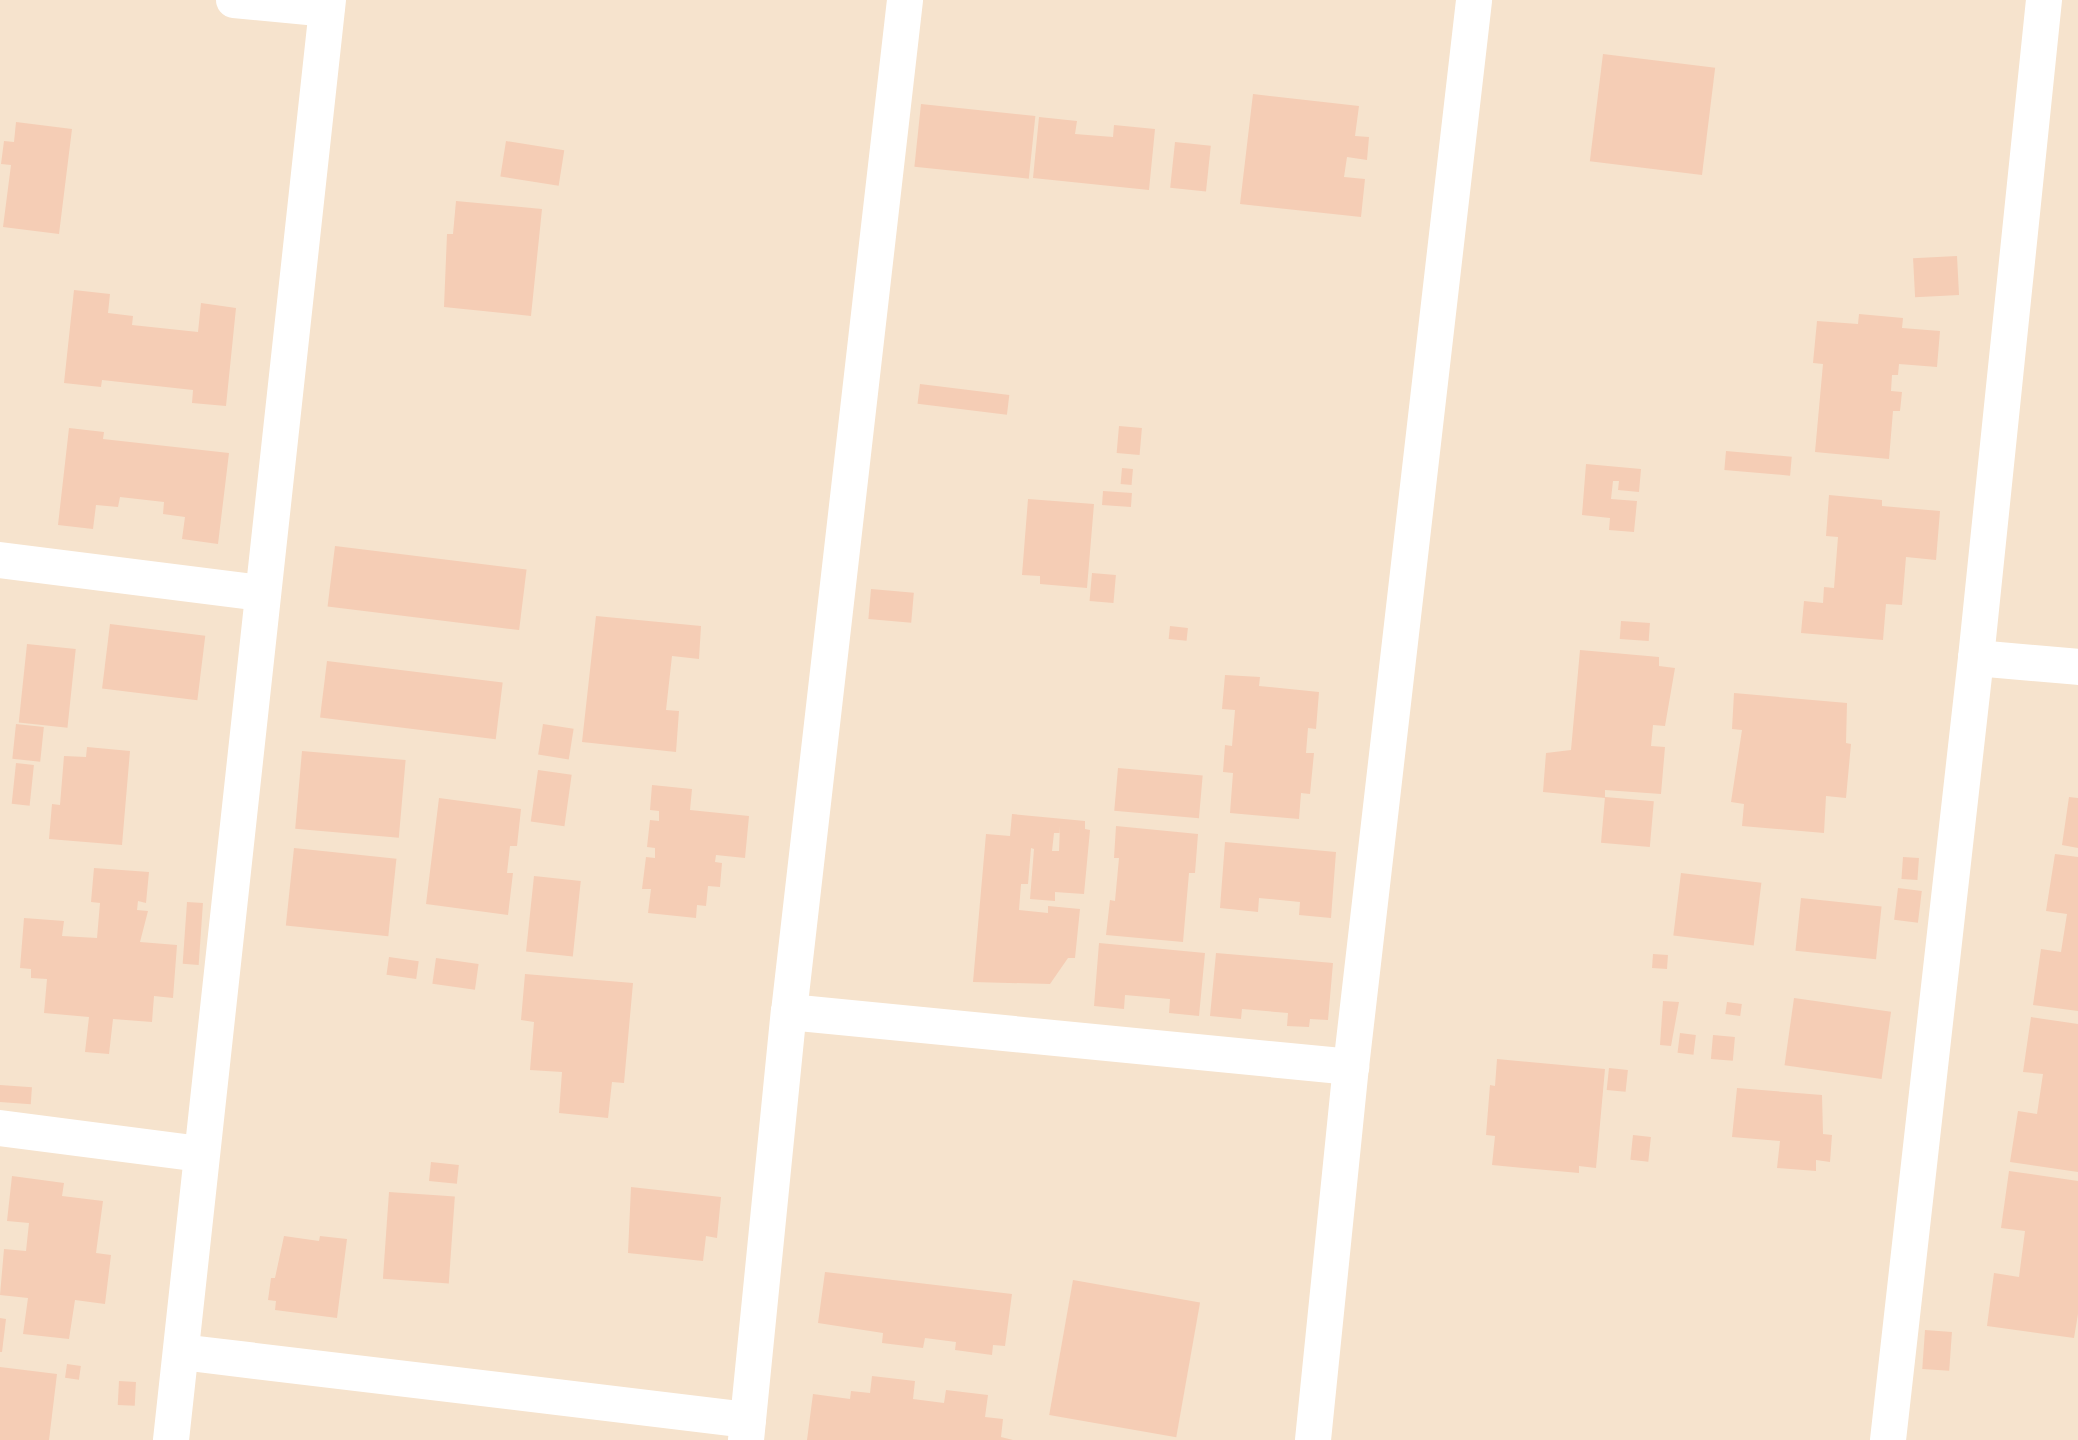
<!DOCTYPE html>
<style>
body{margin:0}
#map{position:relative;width:2078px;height:1440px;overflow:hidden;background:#fef2df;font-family:Overpass,sans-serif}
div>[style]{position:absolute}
.residential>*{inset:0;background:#f6e3cd;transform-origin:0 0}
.building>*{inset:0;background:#f5cdb5;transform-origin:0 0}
.minor>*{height:36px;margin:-18px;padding:0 18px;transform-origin:18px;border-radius:18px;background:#fff}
span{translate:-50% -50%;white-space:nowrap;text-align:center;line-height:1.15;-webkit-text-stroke:6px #fff5e7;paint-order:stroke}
</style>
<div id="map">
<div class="residential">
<div style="left:0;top:0;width:2078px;height:1440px"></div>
</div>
<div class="building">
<div style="left:1603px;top:54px;width:113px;height:108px;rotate:7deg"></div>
<div style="clip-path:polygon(1253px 94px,1359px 106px,1355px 136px,1369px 137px,1367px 160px,1347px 157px,1344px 177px,1365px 179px,1361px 217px,1240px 204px)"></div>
<div style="left:921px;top:104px;width:115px;height:63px;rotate:6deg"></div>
<div style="clip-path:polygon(1039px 117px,1077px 121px,1075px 134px,1113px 137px,1114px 125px,1155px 129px,1149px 190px,1033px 178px)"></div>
<div style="clip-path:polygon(16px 122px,72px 129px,59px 234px,3px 227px,11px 165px,1px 164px,4px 141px,14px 142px)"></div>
<div style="left:506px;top:141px;width:59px;height:36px;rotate:9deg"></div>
<div style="left:1175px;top:142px;width:36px;height:46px;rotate:6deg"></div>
<div style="clip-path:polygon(456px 201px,542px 209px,531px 316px,444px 307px,447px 234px,453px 234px)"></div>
<div style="left:1957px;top:256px;width:39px;height:44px;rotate:87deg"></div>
<div style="clip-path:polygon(74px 290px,110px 294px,108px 313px,133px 316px,132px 325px,198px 332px,201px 303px,236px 308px,226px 406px,192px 403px,193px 390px,102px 380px,101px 387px,64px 383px)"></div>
<div style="clip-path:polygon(1859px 314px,1903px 318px,1902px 328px,1940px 331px,1937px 367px,1899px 364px,1898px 375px,1892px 375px,1891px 391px,1902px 392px,1900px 411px,1893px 411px,1889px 459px,1815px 452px,1823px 364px,1813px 363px,1817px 321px,1858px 324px)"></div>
<div style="left:920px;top:384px;width:90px;height:20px;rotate:7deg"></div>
<div style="left:1119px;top:426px;width:23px;height:27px;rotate:5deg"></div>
<div style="clip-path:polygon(69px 428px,104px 432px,103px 439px,229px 453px,218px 544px,182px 539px,185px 517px,163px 514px,164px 502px,120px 497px,118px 507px,96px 505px,93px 529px,58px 525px)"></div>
<div style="left:1726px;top:451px;width:66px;height:19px;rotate:5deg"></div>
<div style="clip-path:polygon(1586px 464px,1641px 469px,1639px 492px,1618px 490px,1619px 481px,1613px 481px,1611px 499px,1637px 501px,1634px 532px,1609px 530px,1610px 518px,1582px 515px)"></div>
<div style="left:1122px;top:468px;width:11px;height:16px;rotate:5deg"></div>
<div style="left:1103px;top:491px;width:29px;height:14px;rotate:4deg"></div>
<div style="clip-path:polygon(1829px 495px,1882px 500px,1882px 506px,1940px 511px,1936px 560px,1906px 557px,1902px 605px,1886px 604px,1883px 640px,1801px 633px,1804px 601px,1823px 603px,1824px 587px,1834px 588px,1838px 537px,1826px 536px)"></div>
<div style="clip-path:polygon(1028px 499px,1094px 504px,1087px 588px,1040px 584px,1040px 576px,1022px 575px)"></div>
<div style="left:335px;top:546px;width:193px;height:61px;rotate:7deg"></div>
<div style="left:1092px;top:573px;width:24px;height:28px;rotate:5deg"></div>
<div style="left:871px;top:589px;width:43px;height:30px;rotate:5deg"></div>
<div style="clip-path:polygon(596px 616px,701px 626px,699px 659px,672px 656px,666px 710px,679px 711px,676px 752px,582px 742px)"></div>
<div style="left:1621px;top:621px;width:29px;height:18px;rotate:4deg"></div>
<div style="left:110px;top:624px;width:96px;height:65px;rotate:7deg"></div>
<div style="left:1170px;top:626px;width:18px;height:13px;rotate:6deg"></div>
<div style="left:27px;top:644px;width:49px;height:79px;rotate:6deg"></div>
<div style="clip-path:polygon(1580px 650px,1659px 657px,1659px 666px,1675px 668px,1665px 726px,1653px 725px,1651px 746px,1665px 747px,1661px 794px,1605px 790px,1605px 798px,1543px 792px,1546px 753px,1571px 750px)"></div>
<div style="left:327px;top:661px;width:177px;height:57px;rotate:7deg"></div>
<div style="clip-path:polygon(1225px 675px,1260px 677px,1259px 686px,1319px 692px,1316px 729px,1308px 728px,1306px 753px,1314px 753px,1310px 794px,1301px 793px,1299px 819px,1230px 813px,1233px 773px,1223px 772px,1225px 745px,1232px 746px,1235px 710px,1222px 709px)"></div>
<div style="clip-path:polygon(1734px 693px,1847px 703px,1846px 743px,1851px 744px,1846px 798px,1826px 796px,1824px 833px,1742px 826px,1744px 804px,1731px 802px,1742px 730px,1732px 729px)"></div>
<div style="left:16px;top:724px;width:28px;height:35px;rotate:6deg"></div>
<div style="left:543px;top:724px;width:31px;height:31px;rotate:9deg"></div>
<div style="clip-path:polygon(87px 747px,130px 751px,122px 845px,49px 839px,52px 804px,60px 805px,64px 756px,86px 757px)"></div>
<div style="left:302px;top:751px;width:104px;height:78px;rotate:5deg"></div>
<div style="left:16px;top:763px;width:18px;height:41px;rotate:6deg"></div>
<div style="left:1118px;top:768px;width:85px;height:43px;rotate:5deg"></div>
<div style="left:538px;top:770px;width:34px;height:52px;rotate:8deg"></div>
<div style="clip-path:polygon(652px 785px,692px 789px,690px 810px,749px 816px,745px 858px,716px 855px,715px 862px,722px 863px,720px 887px,708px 886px,706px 906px,697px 905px,696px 918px,648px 913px,651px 889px,642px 889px,646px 857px,655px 858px,655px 848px,647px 847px,650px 820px,659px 821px,659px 811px,650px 810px)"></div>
<div style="left:1605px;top:797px;width:49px;height:46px;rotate:5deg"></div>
<div style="clip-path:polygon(2069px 797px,2078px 798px,2078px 848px,2062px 845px)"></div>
<div style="clip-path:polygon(439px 798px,521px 809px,517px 846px,510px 846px,507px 873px,513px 873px,508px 915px,426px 904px)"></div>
<div style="clip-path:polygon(evenodd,1012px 814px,1085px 821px,1085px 829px,1090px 830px,1084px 894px,1055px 892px,1055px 901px,1030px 899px,1034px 849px,1031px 848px,1028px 884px,1021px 884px,1019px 910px,1048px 913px,1048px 906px,1080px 909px,1075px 958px,1068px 958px,1050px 984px,973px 982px,986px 834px,1010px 836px,1012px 814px,1060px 826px,1059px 851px,1052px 851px,1054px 833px,1060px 833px,1060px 826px)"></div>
<div style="clip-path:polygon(1116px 826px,1198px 834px,1195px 873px,1189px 873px,1183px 942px,1106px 935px,1110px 900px,1115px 901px,1119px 858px,1114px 858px)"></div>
<div style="clip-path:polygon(1225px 842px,1336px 852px,1331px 918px,1299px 915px,1300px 902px,1259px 898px,1258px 912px,1220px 908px)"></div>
<div style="left:294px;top:848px;width:103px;height:78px;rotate:6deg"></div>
<div style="clip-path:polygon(2055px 854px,2078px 857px,2078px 1011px,2033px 1005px,2041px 949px,2061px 952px,2067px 914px,2046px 911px)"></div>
<div style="left:1903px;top:857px;width:16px;height:22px;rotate:4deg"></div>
<div style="clip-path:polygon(94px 868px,149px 872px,146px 903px,138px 901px,137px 910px,148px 911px,140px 942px,177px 945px,173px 998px,154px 996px,152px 1022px,113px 1019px,109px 1054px,85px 1052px,89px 1017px,44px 1013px,47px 979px,31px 978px,31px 969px,20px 968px,24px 918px,64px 921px,62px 936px,97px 938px,100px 903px,91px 902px)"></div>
<div style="left:1681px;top:873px;width:81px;height:63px;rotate:7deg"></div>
<div style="left:534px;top:876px;width:47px;height:76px;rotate:6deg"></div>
<div style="left:1898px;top:888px;width:24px;height:32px;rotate:7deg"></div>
<div style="left:1801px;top:898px;width:81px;height:53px;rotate:6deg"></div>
<div style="left:187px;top:902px;width:16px;height:62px;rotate:4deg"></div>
<div style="clip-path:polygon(1099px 943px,1205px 953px,1199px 1016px,1169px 1013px,1170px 999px,1125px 995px,1124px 1009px,1094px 1006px)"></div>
<div style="clip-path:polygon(1216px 953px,1333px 963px,1328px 1020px,1310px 1019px,1309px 1027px,1287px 1026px,1288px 1013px,1242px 1009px,1241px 1019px,1210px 1016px)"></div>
<div style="left:1653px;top:954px;width:15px;height:14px;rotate:4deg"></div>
<div style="left:389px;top:957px;width:30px;height:18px;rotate:8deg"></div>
<div style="left:436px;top:958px;width:43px;height:26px;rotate:8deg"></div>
<div style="clip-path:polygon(525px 974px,633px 983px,624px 1083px,612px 1082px,608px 1118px,559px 1113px,562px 1072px,530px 1070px,534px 1022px,521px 1020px)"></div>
<div style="left:1794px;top:998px;width:98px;height:68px;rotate:8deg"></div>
<div style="clip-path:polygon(1663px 1001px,1679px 1002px,1671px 1046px,1660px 1045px)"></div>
<div style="left:1727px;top:1002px;width:15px;height:12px;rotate:8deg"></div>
<div style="clip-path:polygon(2031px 1017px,2078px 1024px,2078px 1172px,2010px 1162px,2018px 1111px,2037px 1114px,2043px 1074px,2023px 1072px)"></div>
<div style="left:1680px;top:1033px;width:16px;height:20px;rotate:7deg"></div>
<div style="left:1713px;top:1035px;width:22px;height:24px;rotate:5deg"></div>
<div style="clip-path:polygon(1497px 1059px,1605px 1069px,1596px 1168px,1579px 1166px,1579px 1173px,1492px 1165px,1495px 1136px,1486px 1135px,1490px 1085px,1495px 1086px)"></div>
<div style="left:1609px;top:1068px;width:19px;height:22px;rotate:6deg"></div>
<div style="left:0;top:1085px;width:32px;height:17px;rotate:4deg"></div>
<div style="clip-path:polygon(1737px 1088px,1822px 1095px,1823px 1134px,1832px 1135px,1830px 1162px,1816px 1160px,1816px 1171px,1777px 1168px,1780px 1141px,1732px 1137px)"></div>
<div style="left:1633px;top:1135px;width:18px;height:25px;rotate:6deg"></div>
<div style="left:431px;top:1162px;width:28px;height:19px;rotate:6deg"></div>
<div style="clip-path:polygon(2009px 1171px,2078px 1181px,2078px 1314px,2074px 1338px,1987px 1326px,1994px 1273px,2019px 1277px,2025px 1231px,2001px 1228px)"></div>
<div style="clip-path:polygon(12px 1176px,64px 1183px,62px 1196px,103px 1201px,96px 1253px,111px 1255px,105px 1304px,75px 1300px,69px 1339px,23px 1334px,28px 1298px,0 1295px,4px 1249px,26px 1251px,29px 1223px,7px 1221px)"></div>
<div style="clip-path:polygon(631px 1187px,721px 1197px,717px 1238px,706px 1236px,703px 1261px,628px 1253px)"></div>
<div style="left:389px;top:1192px;width:66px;height:87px;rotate:4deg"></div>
<div style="clip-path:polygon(284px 1236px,319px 1241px,320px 1236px,347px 1239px,337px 1318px,275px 1310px,276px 1301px,268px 1300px,271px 1278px,275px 1278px)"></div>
<div style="clip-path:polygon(825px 1272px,1012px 1294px,1005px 1346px,993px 1345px,992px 1355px,955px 1350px,956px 1342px,925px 1338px,923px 1348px,882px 1343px,883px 1333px,818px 1323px)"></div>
<div style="left:1073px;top:1280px;width:129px;height:137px;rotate:10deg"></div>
<div style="clip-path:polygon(0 1318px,6px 1319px,2px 1352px,0 1352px)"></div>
<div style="left:1925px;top:1330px;width:27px;height:39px;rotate:4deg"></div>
<div style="left:67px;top:1364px;width:14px;height:14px;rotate:8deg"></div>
<div style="clip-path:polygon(0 1367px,57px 1374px,49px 1440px,0 1440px)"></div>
<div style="clip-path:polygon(872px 1376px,915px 1381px,913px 1399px,944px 1403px,946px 1390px,988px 1395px,985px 1417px,1003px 1419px,1001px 1437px,1013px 1440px,807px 1440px,813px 1394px,850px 1399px,851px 1391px,870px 1393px)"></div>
<div style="left:119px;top:1381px;width:17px;height:24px;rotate:3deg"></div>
</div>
<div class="minor">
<div style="left:234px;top:0;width:93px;rotate:5.5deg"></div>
<div style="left:0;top:560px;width:265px;rotate:7.2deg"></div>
<div style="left:1976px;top:658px;width:102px;rotate:5deg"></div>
<div style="left:789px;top:1012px;width:565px;rotate:5.59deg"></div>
<div style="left:0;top:1128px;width:202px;rotate:7.4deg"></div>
<div style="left:181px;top:1352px;width:571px;rotate:6.84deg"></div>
<div style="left:171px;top:1440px;width:1449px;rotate:-83.78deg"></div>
<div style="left:746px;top:1440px;width:430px;rotate:-84.3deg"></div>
<div style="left:789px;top:1012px;width:1019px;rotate:-83.46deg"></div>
<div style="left:1313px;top:1440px;width:375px;rotate:-84.2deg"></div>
<div style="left:1351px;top:1067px;width:1074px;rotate:-83.42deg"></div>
<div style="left:1888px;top:1440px;width:787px;rotate:-83.58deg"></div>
<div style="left:1976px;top:658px;width:662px;rotate:-84.1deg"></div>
</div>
</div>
